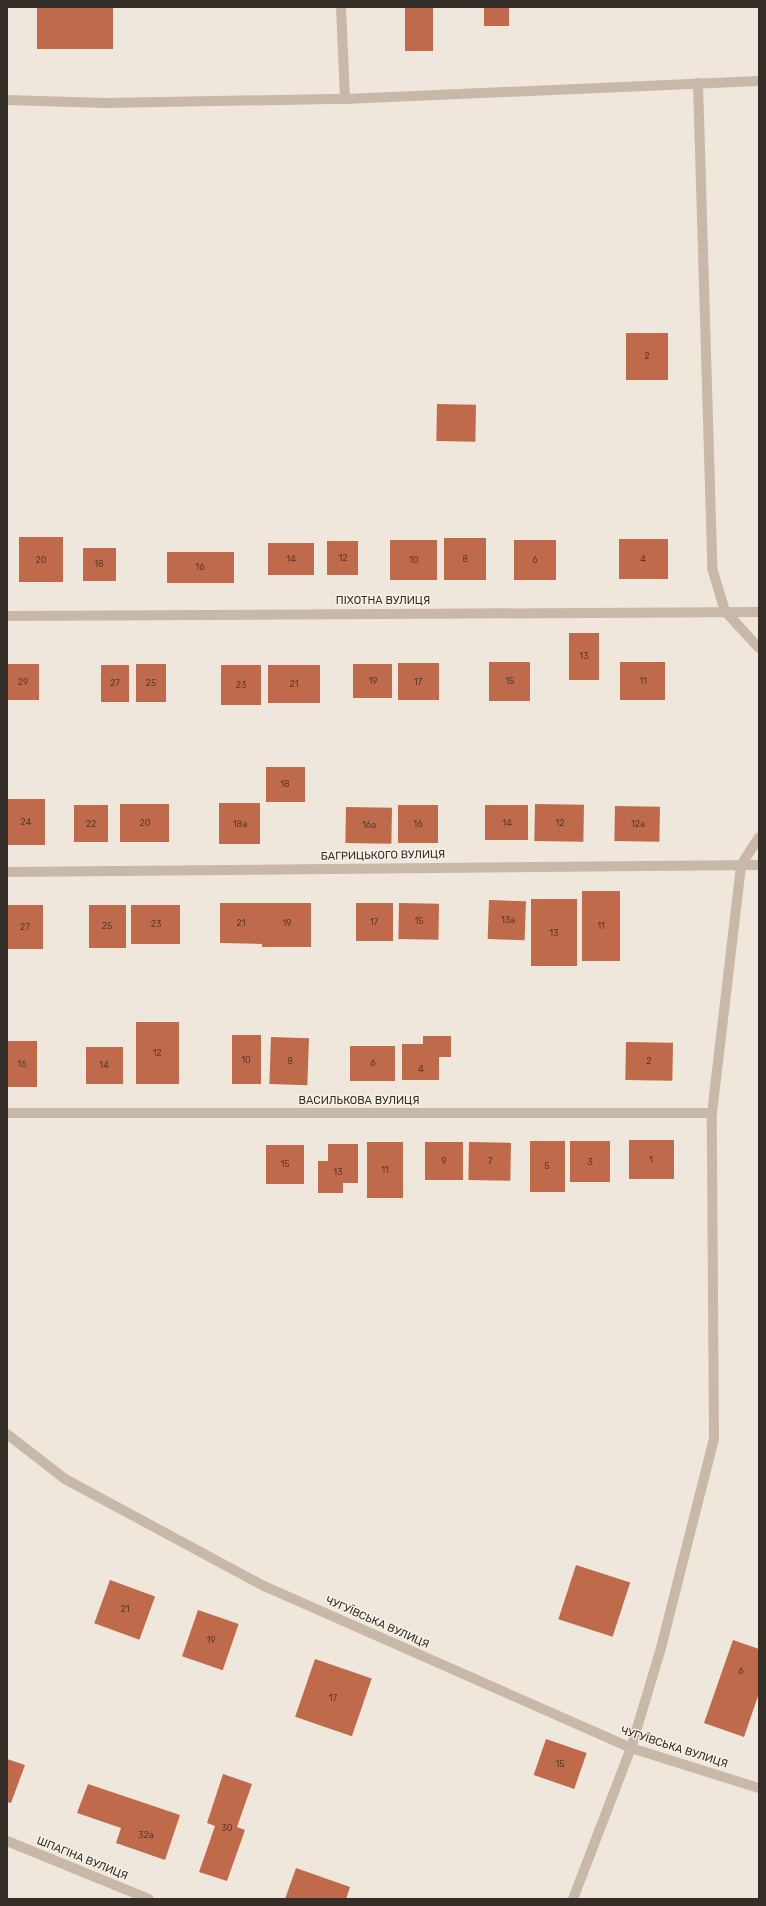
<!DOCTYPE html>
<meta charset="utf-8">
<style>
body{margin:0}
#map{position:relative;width:766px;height:1906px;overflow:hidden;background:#f0e7dc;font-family:Rubik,sans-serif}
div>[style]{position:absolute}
.building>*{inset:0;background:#bf6b4b;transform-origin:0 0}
.lane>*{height:10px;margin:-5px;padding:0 5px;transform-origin:5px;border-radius:5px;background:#c8b8a8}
.street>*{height:10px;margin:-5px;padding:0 5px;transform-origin:5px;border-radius:5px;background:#c8b8a8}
span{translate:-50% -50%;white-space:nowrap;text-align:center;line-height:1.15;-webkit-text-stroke:3px #f8f1e8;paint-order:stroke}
.number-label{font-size:9px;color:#583c31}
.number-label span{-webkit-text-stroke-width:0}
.street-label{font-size:11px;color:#352d28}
.frame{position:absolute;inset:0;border:8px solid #352d28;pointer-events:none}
</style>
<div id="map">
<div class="building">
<div style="left:37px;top:7px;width:76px;height:42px"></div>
<div style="left:484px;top:7px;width:25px;height:19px"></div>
<div style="left:433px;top:8px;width:43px;height:28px;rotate:90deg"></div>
<div style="left:626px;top:333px;width:42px;height:47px"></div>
<div style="left:437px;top:404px;width:39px;height:37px;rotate:1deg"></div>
<div style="left:19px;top:537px;width:44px;height:45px"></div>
<div style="left:444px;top:538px;width:42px;height:42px"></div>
<div style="left:619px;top:539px;width:49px;height:40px"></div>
<div style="left:390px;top:540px;width:47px;height:40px"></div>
<div style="left:514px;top:540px;width:42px;height:40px"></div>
<div style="left:327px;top:541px;width:31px;height:34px"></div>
<div style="left:268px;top:543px;width:46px;height:32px"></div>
<div style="left:83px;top:548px;width:33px;height:33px"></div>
<div style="left:167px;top:552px;width:67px;height:31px"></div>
<div style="left:569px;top:633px;width:30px;height:47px"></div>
<div style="left:489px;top:662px;width:41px;height:39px"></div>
<div style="left:620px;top:662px;width:45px;height:38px"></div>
<div style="left:398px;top:663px;width:41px;height:37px"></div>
<div style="left:7px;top:664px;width:32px;height:36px"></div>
<div style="left:136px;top:664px;width:30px;height:38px"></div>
<div style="left:353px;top:664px;width:39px;height:34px"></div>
<div style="left:101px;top:665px;width:28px;height:37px"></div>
<div style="left:221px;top:665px;width:40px;height:40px"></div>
<div style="left:268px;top:665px;width:52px;height:38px"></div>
<div style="left:266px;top:767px;width:39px;height:35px"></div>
<div style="left:7px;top:799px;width:38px;height:46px"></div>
<div style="left:219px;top:803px;width:41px;height:41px"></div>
<div style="left:120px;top:804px;width:49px;height:38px"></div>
<div style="left:535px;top:804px;width:49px;height:37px;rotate:1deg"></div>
<div style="left:74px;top:805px;width:34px;height:37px"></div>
<div style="left:398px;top:805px;width:40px;height:38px"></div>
<div style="left:485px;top:805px;width:43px;height:35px"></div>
<div style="left:615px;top:806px;width:45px;height:35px;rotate:1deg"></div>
<div style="left:346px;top:807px;width:46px;height:36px;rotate:1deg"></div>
<div style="left:582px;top:891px;width:38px;height:70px"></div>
<div style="left:531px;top:899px;width:46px;height:67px"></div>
<div style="left:489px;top:900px;width:37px;height:39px;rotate:2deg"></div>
<div style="clip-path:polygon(220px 903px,311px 903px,311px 947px,262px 947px,262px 944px,220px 943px)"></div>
<div style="left:356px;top:903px;width:37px;height:38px"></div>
<div style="left:399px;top:903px;width:40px;height:36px;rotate:1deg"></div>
<div style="left:7px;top:905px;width:36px;height:44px"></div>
<div style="left:89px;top:905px;width:37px;height:43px"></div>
<div style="left:131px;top:905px;width:49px;height:39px"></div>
<div style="left:136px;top:1022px;width:43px;height:62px"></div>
<div style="left:232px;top:1035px;width:29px;height:49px"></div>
<div style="clip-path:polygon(423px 1036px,451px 1036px,451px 1057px,439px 1057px,439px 1080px,402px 1080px,402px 1044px,423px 1044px)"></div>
<div style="left:271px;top:1037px;width:38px;height:47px;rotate:2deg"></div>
<div style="left:7px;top:1041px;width:30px;height:46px"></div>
<div style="left:626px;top:1042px;width:47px;height:38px;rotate:1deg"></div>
<div style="left:350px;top:1046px;width:45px;height:35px"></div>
<div style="left:86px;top:1047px;width:37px;height:37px"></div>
<div style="left:629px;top:1140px;width:45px;height:39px"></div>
<div style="left:530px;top:1141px;width:35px;height:51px"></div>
<div style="left:570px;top:1141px;width:40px;height:41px"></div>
<div style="left:367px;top:1142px;width:36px;height:56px"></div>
<div style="left:425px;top:1142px;width:38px;height:38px"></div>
<div style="left:469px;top:1142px;width:42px;height:38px;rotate:1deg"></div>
<div style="clip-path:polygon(328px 1144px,358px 1144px,358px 1183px,343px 1183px,343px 1193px,318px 1193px,318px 1161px,328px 1161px)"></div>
<div style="left:266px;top:1145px;width:38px;height:39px"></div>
<div style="left:576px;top:1565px;width:57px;height:57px;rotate:18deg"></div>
<div style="left:110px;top:1580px;width:48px;height:46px;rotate:20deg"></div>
<div style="left:198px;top:1610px;width:43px;height:49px;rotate:19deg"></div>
<div style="clip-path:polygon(733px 1640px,759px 1649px,759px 1693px,744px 1737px,704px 1723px)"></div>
<div style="left:315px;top:1659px;width:60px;height:61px;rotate:19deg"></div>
<div style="left:546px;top:1739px;width:43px;height:38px;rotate:19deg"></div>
<div style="clip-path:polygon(7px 1759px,25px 1765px,11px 1803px,7px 1802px)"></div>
<div style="clip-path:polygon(223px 1774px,252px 1784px,237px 1827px,245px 1830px,227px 1881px,199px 1872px,215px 1826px,207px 1823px)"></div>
<div style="clip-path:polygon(88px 1784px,180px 1815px,165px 1860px,116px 1843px,121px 1828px,77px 1813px)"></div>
<div style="clip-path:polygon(296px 1868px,350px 1887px,346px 1899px,285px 1899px)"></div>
</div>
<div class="lane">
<div style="left:341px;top:7px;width:92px;rotate:87.5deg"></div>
<div style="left:698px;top:83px;width:485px;rotate:88.3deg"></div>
<div style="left:712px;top:568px;width:45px;rotate:73.2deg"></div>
<div style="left:725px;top:611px;width:50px;rotate:47.4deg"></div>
<div style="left:7px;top:100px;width:98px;rotate:1.8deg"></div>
<div style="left:105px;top:103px;width:240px;rotate:-1deg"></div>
<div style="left:345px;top:99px;width:414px;rotate:-2.5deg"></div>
<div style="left:573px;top:1899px;width:162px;rotate:-69deg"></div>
<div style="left:631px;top:1748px;width:104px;rotate:-73.3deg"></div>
<div style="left:661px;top:1648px;width:216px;rotate:-75.8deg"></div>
<div style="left:714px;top:1439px;width:326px;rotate:-90.4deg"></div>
<div style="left:712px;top:1113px;width:250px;rotate:-83.3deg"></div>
<div style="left:741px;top:865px;width:33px;rotate:-57deg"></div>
</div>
<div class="street">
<div style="left:7px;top:616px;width:752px;rotate:-0.3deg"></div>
<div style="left:7px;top:872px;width:752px;rotate:-0.53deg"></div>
<div style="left:7px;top:1113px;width:705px"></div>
<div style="left:7px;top:1434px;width:73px;rotate:37.8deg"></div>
<div style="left:65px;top:1479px;width:226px;rotate:28.3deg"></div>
<div style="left:264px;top:1586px;width:401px;rotate:23.8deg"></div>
<div style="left:631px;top:1748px;width:134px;rotate:17.4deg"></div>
<div style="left:7px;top:1841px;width:153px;rotate:22.2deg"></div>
</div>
<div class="number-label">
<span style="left:647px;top:356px">2</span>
<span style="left:343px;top:558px">12</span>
<span style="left:291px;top:559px">14</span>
<span style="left:465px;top:559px">8</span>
<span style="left:643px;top:559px">4</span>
<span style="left:41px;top:560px">20</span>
<span style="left:414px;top:560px">10</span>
<span style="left:535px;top:560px">6</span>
<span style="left:99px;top:564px">18</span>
<span style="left:200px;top:567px">16</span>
<span style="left:584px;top:656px">13</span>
<span style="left:373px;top:681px">19</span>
<span style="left:510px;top:681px">15</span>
<span style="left:643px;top:681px">11</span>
<span style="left:23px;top:682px">29</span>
<span style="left:418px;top:682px">17</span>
<span style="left:115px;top:683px">27</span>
<span style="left:151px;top:683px">25</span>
<span style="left:294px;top:684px">21</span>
<span style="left:241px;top:685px">23</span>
<span style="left:285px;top:784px">18</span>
<span style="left:26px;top:822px">24</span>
<span style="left:145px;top:823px">20</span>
<span style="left:507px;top:823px">14</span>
<span style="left:560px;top:823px">12</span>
<span style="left:91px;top:824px">22</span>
<span style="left:240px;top:824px">18а</span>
<span style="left:418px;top:824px">16</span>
<span style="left:638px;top:824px">12а</span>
<span style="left:369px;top:825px">16а</span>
<span style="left:508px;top:920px">13а</span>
<span style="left:419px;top:921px">15</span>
<span style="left:374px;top:922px">17</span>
<span style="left:241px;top:923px">21</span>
<span style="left:287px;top:923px">19</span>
<span style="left:156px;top:924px">23</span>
<span style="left:107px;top:926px">25</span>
<span style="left:601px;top:926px">11</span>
<span style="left:25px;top:927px">27</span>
<span style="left:554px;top:933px">13</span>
<span style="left:157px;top:1053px">12</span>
<span style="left:246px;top:1060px">10</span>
<span style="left:290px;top:1061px">8</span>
<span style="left:649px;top:1061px">2</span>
<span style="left:373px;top:1063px">6</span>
<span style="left:22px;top:1064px">16</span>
<span style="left:104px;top:1065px">14</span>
<span style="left:421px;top:1069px">4</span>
<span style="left:651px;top:1160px">1</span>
<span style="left:444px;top:1161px">9</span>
<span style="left:490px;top:1161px">7</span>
<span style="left:590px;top:1162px">3</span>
<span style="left:285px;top:1164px">15</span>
<span style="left:547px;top:1166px">5</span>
<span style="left:385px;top:1170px">11</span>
<span style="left:338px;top:1172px">13</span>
<span style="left:125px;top:1609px">21</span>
<span style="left:211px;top:1640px">19</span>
<span style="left:741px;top:1671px">6</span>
<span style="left:333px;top:1698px">17</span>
<span style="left:560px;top:1764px">15</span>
<span style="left:227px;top:1828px">30</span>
<span style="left:146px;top:1835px">32а</span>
</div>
<div class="street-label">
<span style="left:383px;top:601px">ПІХОТНА ВУЛИЦЯ</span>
<span style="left:383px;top:856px;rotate:-1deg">БАГРИЦЬКОГО ВУЛИЦЯ</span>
<span style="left:359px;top:1101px">ВАСИЛЬКОВА ВУЛИЦЯ</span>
<span style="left:377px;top:1623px;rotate:24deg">ЧУГУЇВСЬКА ВУЛИЦЯ</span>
<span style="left:674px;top:1748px;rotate:18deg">ЧУГУЇВСЬКА ВУЛИЦЯ</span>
<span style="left:82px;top:1859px;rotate:22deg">ШПАГІНА ВУЛИЦЯ</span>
</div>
<div class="frame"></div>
</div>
